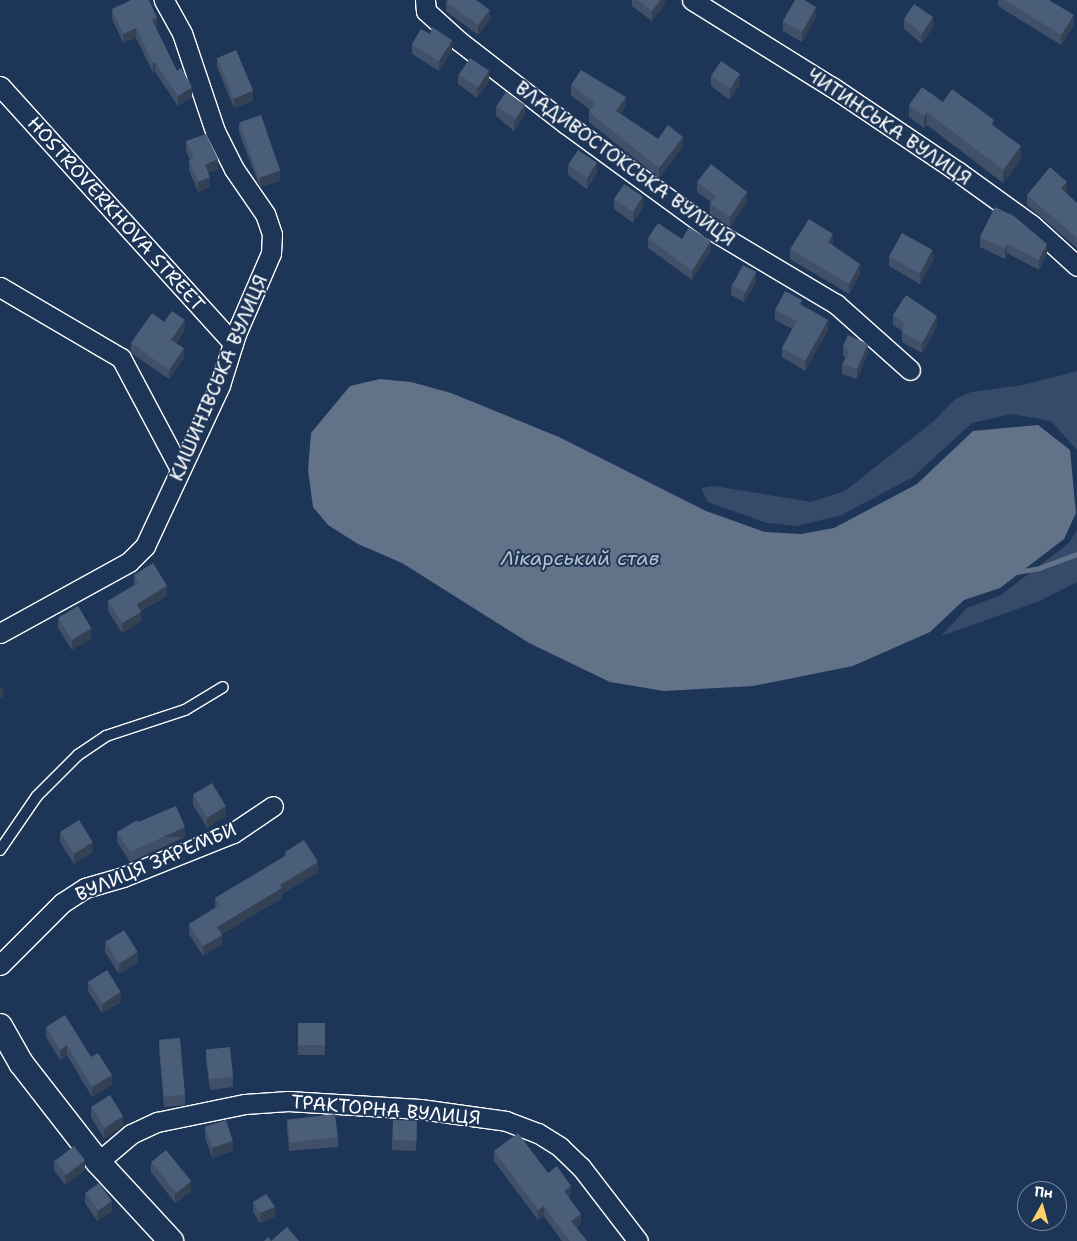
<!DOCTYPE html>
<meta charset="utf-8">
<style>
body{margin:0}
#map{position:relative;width:1077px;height:1241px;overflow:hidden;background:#1d3557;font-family:"Shantell Sans",sans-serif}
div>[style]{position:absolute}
.green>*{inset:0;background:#364b69}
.water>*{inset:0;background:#617289}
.stream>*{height:5px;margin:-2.5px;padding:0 2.5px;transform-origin:2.5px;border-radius:2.5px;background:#617289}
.roads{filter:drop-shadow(1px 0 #fff) drop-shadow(-1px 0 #fff) drop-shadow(0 1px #fff) drop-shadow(0 -1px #fff)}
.service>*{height:10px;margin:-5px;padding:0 5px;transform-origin:5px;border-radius:5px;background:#1d3557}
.minor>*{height:19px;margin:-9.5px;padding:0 9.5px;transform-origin:9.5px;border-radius:9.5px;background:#1d3557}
.tertiary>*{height:24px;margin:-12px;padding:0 12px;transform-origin:12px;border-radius:12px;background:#1d3557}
.wall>*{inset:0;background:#405068;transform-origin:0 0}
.shaded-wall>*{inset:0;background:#344155;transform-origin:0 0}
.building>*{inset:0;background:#4a5d79;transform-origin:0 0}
span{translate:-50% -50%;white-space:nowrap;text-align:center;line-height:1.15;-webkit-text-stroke:4px #1d3557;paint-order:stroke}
.street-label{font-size:19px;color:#fff}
.water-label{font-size:20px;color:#b8c0ca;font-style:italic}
.north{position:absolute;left:1017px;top:1181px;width:50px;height:50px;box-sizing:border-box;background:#1d3557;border:1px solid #77869a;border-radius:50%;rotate:7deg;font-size:14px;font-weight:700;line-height:20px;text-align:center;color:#fff}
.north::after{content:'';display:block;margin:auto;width:18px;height:22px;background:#ffd166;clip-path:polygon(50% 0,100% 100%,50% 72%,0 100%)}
</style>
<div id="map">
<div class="green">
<div style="clip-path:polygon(1077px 371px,1077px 450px,1051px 421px,1012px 414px,972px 423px,913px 477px,842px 515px,797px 526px,767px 523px,708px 502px,701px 488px,714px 486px,811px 502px,845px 491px,934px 421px,955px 399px,971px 392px,1023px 385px)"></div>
<div style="clip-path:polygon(1077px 530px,1077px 582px,1037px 602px,941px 636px,967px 608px,1001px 595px,1069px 543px)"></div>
</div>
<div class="water">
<div style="clip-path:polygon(380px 379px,411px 382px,451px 393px,559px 437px,706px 511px,765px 532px,801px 534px,834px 528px,917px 484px,973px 431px,1038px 425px,1070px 450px,1076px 513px,1064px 539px,1000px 588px,964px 600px,930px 632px,853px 666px,753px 686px,664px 691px,610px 682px,529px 643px,402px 563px,358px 544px,328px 525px,313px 507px,308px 470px,311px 433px,350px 386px)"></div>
</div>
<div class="stream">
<div style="left:1015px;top:572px;width:24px;rotate:-9deg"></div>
<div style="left:1039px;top:568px;width:40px;rotate:-20.2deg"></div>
</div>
<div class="roads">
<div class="service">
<div style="left:0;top:850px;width:65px;rotate:-55.6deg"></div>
<div style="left:37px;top:796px;width:58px;rotate:-45deg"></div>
<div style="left:78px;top:755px;width:34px;rotate:-34deg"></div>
<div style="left:106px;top:736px;width:83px;rotate:-18.2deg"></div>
<div style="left:185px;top:710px;width:44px;rotate:-31.2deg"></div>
</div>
<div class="minor">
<div style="left:425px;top:0;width:11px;rotate:85deg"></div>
<div style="left:426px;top:11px;width:45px;rotate:42.3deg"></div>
<div style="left:459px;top:41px;width:135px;rotate:37.8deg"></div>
<div style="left:566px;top:124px;width:178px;rotate:36.1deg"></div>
<div style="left:710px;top:229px;width:147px;rotate:30.8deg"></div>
<div style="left:836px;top:304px;width:99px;rotate:41.7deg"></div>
<div style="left:692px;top:0;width:165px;rotate:31.9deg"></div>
<div style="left:832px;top:87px;width:151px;rotate:33.9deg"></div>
<div style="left:957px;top:171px;width:92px;rotate:35.8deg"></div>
<div style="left:1032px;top:225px;width:61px;rotate:42.3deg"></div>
<div style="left:0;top:86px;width:347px;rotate:47.8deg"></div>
<div style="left:0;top:287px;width:140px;rotate:30.4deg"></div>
<div style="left:121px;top:358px;width:126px;rotate:62deg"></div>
<div style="left:0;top:633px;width:147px;rotate:-28.8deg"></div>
<div style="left:129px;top:562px;width:23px;rotate:-45deg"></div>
<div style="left:145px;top:546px;width:178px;rotate:-65deg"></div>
<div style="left:220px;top:385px;width:53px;rotate:-72.6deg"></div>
<div style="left:236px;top:334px;width:88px;rotate:-66.6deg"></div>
<div style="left:271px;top:253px;width:19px;rotate:-87deg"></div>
<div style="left:272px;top:234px;width:21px;rotate:-109deg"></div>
<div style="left:265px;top:214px;width:55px;rotate:-124.6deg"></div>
<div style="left:234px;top:169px;width:42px;rotate:-116.6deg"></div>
<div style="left:215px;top:131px;width:103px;rotate:-108.6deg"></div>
<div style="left:182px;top:33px;width:38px;rotate:-119deg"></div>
<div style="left:0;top:965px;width:88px;rotate:-45deg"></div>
<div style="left:62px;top:903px;width:27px;rotate:-33deg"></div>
<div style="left:85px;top:888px;width:40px;rotate:-16deg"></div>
<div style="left:123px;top:877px;width:118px;rotate:-21.8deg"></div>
<div style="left:233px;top:833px;width:48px;rotate:-34deg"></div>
<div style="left:98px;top:1162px;width:43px;rotate:-40.3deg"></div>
<div style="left:131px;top:1134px;width:29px;rotate:-25deg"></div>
<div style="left:157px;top:1122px;width:90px;rotate:-11.6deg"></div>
<div style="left:245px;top:1104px;width:43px;rotate:-4deg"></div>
<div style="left:288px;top:1101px;width:132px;rotate:3.5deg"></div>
<div style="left:420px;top:1109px;width:87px;rotate:7.9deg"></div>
<div style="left:506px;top:1121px;width:34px;rotate:21deg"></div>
<div style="left:538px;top:1133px;width:26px;rotate:32deg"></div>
<div style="left:560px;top:1147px;width:29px;rotate:44deg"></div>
<div style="left:581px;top:1167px;width:93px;rotate:52.4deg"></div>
</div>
<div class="tertiary">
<div style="left:0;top:1026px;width:43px;rotate:60.4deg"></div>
<div style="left:21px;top:1063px;width:125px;rotate:52.1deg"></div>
<div style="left:98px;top:1162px;width:108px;rotate:47.3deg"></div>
</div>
</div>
<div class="wall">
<div style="clip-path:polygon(632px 0,665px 0,665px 4px,652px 21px,632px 6px)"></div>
<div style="clip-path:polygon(998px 0,1049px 0,1074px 25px,1061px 45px,998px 6px)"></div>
<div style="clip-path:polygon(446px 2px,490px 20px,478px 35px,446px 11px)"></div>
<div style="clip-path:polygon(112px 9px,157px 28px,156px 28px,177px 71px,192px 97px,178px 106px,155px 72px,153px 73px,136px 38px,123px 43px,112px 19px)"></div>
<div style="clip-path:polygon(816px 17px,802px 42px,783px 31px,783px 21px)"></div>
<div style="clip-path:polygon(904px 19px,933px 27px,922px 44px,904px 29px)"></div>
<div style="clip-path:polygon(430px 34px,452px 50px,439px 71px,412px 54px,412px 44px)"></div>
<div style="clip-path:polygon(217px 58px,253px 101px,234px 108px,217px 67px)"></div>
<div style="clip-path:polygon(458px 74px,489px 81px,477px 98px,458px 84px)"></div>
<div style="clip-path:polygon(711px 76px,740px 84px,730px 100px,711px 86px)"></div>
<div style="clip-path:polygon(571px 85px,626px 106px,621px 114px,658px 139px,683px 146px,659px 178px,589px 122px,589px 112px,590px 110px,571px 95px)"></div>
<div style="clip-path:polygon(943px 102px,994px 127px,1021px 159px,1003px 183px,927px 125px,924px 128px,909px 117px,909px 105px)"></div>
<div style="clip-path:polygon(496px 106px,525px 114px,514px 131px,496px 116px)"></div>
<div style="clip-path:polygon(239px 123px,280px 181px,260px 187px,239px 133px)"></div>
<div style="clip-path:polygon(186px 141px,218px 169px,208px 173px,210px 187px,198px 192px,189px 170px,189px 160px,190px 160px,186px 151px)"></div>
<div style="clip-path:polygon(568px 165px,597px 173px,587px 189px,568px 175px)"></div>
<div style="clip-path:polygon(697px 182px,747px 202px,730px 227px,710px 214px,710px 204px,711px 202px,697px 192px)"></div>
<div style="clip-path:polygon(1067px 191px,1066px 193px,1077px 203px,1077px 248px,1027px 205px,1027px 195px)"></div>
<div style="clip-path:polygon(614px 199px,643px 207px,633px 223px,614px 209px)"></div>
<div style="clip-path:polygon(980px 237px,1047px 254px,1039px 270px,1007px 253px,1005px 259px,980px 247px)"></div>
<div style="clip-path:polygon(648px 238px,682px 239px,711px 250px,692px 280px,648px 248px)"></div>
<div style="clip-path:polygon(833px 244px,832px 245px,860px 274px,849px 294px,790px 259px,790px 249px)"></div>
<div style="clip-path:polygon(889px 257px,933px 260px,920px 284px,889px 266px)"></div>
<div style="clip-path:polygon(756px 282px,744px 302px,731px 295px,731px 285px)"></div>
<div style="clip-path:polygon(802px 306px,828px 330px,805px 371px,782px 357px,782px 348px,792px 329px,775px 320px,775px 310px)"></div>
<div style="clip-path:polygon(893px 315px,937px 326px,922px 353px,902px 342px,902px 331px,893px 325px)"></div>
<div style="clip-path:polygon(185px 330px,176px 343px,184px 358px,169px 379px,131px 353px,131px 343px)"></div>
<div style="clip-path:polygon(843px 346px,868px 354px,857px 379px,842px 374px,842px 364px,846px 358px,843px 356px)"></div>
<div style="clip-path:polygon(134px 575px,167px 596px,141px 611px,141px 621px,122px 633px,108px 611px,108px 601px,134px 585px)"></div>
<div style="clip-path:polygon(58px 618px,91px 638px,72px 650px,58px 628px)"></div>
<div style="clip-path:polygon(193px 795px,226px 816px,207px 828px,193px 805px)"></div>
<div style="clip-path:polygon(138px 822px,185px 837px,130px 862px,117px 842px,117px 832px)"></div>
<div style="clip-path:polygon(60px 832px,93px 852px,74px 864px,60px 842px)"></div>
<div style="clip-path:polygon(285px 852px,318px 872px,282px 894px,282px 898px,222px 934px,222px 944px,203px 956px,189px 934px,189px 924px,215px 908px,215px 898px,285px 856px)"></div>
<div style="clip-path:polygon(105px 942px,138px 962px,119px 974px,105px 952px)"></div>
<div style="clip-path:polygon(88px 981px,121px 1002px,102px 1013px,88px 991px)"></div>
<div style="left:298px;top:1023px;width:27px;height:32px"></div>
<div style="clip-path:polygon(46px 1027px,91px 1057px,112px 1085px,92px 1097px,67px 1055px,60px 1060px,46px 1037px)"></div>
<div style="clip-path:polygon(159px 1040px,185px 1095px,185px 1105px,164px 1107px,159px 1050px)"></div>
<div style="clip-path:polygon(206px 1050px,233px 1077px,233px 1087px,210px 1090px,206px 1060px)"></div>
<div style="clip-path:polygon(91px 1107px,123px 1126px,104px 1139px,91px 1117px)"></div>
<div style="clip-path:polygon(287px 1119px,338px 1137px,338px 1147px,289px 1151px,287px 1129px)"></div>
<div style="clip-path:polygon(205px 1127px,233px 1151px,212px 1158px,205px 1137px)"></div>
<div style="clip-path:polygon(417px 1131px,416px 1151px,392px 1150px,392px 1140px)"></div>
<div style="clip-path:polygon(494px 1151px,548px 1173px,571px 1195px,569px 1198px,581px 1224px,576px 1228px,587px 1241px,562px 1241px,544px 1216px,538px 1220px,494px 1161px)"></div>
<div style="clip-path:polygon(54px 1160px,85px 1170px,65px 1185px,54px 1170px)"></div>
<div style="clip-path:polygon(151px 1162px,191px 1191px,175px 1203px,151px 1172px)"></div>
<div style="clip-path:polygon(85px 1193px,112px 1211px,97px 1221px,85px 1203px)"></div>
<div style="clip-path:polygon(253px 1202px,275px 1217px,260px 1223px,253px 1212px)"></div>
</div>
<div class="shaded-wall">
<div style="clip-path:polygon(660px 0,665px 0,665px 4px,652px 21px,652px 11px)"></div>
<div style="clip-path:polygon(816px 7px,816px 17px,802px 42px,802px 32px)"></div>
<div style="clip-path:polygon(490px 10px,490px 20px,478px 35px,478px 25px)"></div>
<div style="clip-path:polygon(1074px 15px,1074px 25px,1061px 45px,1061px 35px)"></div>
<div style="clip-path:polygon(933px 17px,933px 27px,922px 44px,922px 34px)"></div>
<div style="clip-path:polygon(157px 18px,157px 28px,152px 30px,152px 20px)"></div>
<div style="clip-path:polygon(136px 28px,136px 38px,123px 43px,123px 34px)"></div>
<div style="clip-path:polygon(452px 40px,452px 50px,439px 71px,439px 61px)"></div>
<div style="clip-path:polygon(155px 62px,155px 72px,153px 73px,153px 63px)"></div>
<div style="clip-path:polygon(489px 71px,489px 81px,477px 98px,477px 88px)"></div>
<div style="clip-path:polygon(740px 74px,740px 84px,730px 100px,730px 90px)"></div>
<div style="clip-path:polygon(192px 87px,192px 97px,178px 106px,178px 96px)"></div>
<div style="clip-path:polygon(253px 91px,253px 101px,234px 108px,234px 98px)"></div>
<div style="clip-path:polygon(626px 97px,626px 106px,616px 121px,616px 111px)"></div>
<div style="clip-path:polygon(525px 105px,525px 114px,514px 131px,514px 121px)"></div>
<div style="clip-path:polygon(927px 112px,927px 125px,924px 128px,924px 116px)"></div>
<div style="clip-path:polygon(994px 120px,994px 132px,991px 124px)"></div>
<div style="clip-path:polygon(683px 137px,683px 146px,659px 178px,659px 168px)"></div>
<div style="clip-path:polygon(1021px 146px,1021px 159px,1003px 183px,1003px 170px)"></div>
<div style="clip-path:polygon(218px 159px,218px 169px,205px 175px,205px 165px)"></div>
<div style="clip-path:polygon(597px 163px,597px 173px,587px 189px,587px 179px)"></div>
<div style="clip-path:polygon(280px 171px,280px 181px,260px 187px,260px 177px)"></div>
<div style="clip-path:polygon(210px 177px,210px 187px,198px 192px,198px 182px)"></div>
<div style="clip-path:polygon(1067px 182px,1067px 191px,1061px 198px,1061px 188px)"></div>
<div style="clip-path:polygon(747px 192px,747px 202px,730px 227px,730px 217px)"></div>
<div style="clip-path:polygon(643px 197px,643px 207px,633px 223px,633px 213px)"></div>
<div style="clip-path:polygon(833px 234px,833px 244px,828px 252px,828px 242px)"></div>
<div style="clip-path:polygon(711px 241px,711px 250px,692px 280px,692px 271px)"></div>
<div style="clip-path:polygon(1007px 244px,1007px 253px,1005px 259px,1005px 249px)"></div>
<div style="clip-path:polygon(1047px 244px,1047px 254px,1039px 270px,1039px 260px)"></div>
<div style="clip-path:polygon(933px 250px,933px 260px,920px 284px,920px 274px)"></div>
<div style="clip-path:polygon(860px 264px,860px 274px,849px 294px,849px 284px)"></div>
<div style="clip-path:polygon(756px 272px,756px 282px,744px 302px,744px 293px)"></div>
<div style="clip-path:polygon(937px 316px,937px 326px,922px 353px,922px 343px)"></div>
<div style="clip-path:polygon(185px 320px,185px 330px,171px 350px,171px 340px)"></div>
<div style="clip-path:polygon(828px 320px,828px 330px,805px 371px,805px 361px)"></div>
<div style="clip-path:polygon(868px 344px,868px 354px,857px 379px,857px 369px)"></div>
<div style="clip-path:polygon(184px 348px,184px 358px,169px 379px,169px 370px)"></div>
<div style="clip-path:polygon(167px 586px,167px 596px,137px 614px,137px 604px)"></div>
<div style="clip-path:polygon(141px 612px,141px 621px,122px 633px,122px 623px)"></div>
<div style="clip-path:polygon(91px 628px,91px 638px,72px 650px,72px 640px)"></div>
<div style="clip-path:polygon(3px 687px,3px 697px,0 699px,0 689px)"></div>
<div style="clip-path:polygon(226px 806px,226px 816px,207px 828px,207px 818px)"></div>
<div style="left:185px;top:827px;width:10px;height:60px;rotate:90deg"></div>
<div style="clip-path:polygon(93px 842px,93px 852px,74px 864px,74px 854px)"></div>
<div style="clip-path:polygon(318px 862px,318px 872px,282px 894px,282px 898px,217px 937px,217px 927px,280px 885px)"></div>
<div style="clip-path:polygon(222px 935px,222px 944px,203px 956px,203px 946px)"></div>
<div style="clip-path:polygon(138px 952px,138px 962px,119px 974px,119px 964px)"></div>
<div style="clip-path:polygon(121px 992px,121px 1002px,102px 1013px,102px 1004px)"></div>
<div style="clip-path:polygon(67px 1045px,67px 1055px,60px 1060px,60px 1050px)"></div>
<div style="clip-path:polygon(112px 1075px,112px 1085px,92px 1097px,92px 1087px)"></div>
<div style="clip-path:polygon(123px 1116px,123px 1126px,104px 1139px,104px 1129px)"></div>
<div style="clip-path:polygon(233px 1141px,233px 1151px,212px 1158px,212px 1148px)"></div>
<div style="clip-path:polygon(85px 1160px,85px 1170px,65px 1185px,65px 1175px)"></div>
<div style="clip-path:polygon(191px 1181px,191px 1191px,175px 1203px,175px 1193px)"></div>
<div style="clip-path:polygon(571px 1186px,571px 1195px,564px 1201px,564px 1191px)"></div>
<div style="clip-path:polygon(112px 1201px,112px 1211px,97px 1221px,97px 1211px)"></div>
<div style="clip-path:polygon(544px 1206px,544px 1216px,538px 1220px,538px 1210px)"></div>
<div style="clip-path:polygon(275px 1207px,275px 1217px,260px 1223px,260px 1213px)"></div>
<div style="clip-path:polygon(581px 1214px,581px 1224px,571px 1231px,571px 1221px)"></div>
</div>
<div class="building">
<div style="clip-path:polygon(131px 0,149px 0,157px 18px,152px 20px,177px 71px,181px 68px,192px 87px,178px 96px,155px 62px,153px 63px,136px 28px,123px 34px,112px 9px)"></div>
<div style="clip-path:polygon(448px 0,476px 0,490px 10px,478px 25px,446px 2px)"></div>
<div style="clip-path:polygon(637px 0,660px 0,652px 11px)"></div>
<div style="clip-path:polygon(795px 0,804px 0,816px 7px,802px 32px,783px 21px)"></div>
<div style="clip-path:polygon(1005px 0,1049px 0,1074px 15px,1061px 35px)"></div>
<div style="clip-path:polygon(914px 4px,933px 17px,922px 34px,904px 19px)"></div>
<div style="clip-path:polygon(432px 27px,452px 40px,439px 61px,412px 44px,421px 29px,430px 34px)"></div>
<div style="left:236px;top:50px;width:44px;height:21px;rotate:67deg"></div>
<div style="left:470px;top:58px;width:23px;height:20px;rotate:34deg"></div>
<div style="left:721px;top:61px;width:23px;height:18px;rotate:34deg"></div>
<div style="clip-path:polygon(581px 70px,626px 97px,616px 111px,658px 139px,668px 125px,683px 137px,659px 168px,589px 112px,595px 103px,571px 85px)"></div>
<div style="clip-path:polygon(922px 87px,943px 102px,952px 89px,994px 120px,991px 124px,1021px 146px,1003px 170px,927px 112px,924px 116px,909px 105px)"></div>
<div style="left:506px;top:92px;width:23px;height:17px;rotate:34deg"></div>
<div style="left:261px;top:115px;width:59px;height:23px;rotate:71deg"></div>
<div style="clip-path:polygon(206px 134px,218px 159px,205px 165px,210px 177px,198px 182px,189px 160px,194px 158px,186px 141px)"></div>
<div style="left:578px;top:150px;width:23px;height:18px;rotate:34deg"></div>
<div style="clip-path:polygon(711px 164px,747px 192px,730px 217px,710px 204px,716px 196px,697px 182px)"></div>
<div style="clip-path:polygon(1050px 167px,1067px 182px,1061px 188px,1077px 203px,1077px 238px,1027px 195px)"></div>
<div style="left:624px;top:184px;width:23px;height:18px;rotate:34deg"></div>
<div style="clip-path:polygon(995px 207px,1014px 216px,1047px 244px,1039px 260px,1007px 244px,1005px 249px,980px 237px)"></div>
<div style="clip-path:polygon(809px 219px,833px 234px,828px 242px,860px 264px,849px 284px,790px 249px)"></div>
<div style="clip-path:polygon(658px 223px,682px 239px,689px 227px,711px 241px,692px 271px,648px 238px)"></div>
<div style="left:902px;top:233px;width:35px;height:27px;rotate:29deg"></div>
<div style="left:743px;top:265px;width:15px;height:23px;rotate:28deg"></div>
<div style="clip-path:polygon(785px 291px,802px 300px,800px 304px,828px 320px,805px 361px,782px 348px,797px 321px,775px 310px)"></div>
<div style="clip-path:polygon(906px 295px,937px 316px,922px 343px,902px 332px,904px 323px,893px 315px)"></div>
<div style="clip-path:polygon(172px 311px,185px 320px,171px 340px,184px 348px,169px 370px,131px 343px,152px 313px,164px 322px)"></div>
<div style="clip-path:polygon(848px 335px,868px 344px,857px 369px,842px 364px,849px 352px,843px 346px)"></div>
<div style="clip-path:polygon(153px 563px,167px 586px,137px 604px,141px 612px,122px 623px,108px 601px,138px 583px,134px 575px)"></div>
<div style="left:78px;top:606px;width:26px;height:23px;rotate:59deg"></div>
<div style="left:212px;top:783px;width:27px;height:22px;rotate:59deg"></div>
<div style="clip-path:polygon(176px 806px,185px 827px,130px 852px,117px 832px,137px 820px,138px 822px)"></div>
<div style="left:79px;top:820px;width:26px;height:22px;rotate:58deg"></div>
<div style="clip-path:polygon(304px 840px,318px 862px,280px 885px,282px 888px,217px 927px,222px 935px,203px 946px,189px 924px,220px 905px,215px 898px,287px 855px,285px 852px)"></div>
<div style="left:124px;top:930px;width:26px;height:22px;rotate:58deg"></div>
<div style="left:107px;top:970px;width:26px;height:22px;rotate:58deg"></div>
<div style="clip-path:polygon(65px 1015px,91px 1057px,98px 1053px,112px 1075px,92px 1087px,67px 1045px,60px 1050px,46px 1027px)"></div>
<div style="left:298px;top:1023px;width:27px;height:22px"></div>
<div style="left:180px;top:1038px;width:57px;height:21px;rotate:85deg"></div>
<div style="left:230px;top:1047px;width:30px;height:24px;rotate:84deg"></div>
<div style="left:110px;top:1095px;width:25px;height:22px;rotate:58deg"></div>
<div style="left:335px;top:1114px;width:23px;height:48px;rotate:83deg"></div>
<div style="left:226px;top:1120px;width:22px;height:22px;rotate:72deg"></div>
<div style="left:393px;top:1120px;width:24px;height:20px;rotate:2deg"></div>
<div style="clip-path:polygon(518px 1133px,548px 1173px,557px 1166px,571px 1186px,564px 1191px,581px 1214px,571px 1221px,587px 1241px,570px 1241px,544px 1206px,538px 1210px,494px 1151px)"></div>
<div style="left:74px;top:1146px;width:18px;height:24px;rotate:52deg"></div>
<div style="left:166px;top:1150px;width:40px;height:19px;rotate:51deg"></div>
<div style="left:99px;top:1183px;width:22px;height:17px;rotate:54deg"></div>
<div style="clip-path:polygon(266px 1194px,275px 1207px,260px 1213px,253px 1202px)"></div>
<div style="clip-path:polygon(287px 1227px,299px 1241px,264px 1241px,268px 1237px,271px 1241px)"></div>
</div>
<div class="street-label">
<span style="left:889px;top:127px;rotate:34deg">ЧИТИНСЬКА ВУЛИЦЯ</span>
<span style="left:625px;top:164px;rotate:36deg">ВЛАДИВОСТОКСЬКА ВУЛИЦЯ</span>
<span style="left:116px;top:214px;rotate:48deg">HOSTROVERKHOVA STREET</span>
<span style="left:219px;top:378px;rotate:-67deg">КИШИНІВСЬКА ВУЛИЦЯ</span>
<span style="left:156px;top:862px;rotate:-23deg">ВУЛИЦЯ ЗАРЕМБИ</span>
<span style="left:386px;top:1110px;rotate:5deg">ТРАКТОРНА ВУЛИЦЯ</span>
</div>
<div class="water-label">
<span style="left:580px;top:558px">Лікарський став</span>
</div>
<div class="north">Пн</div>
</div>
